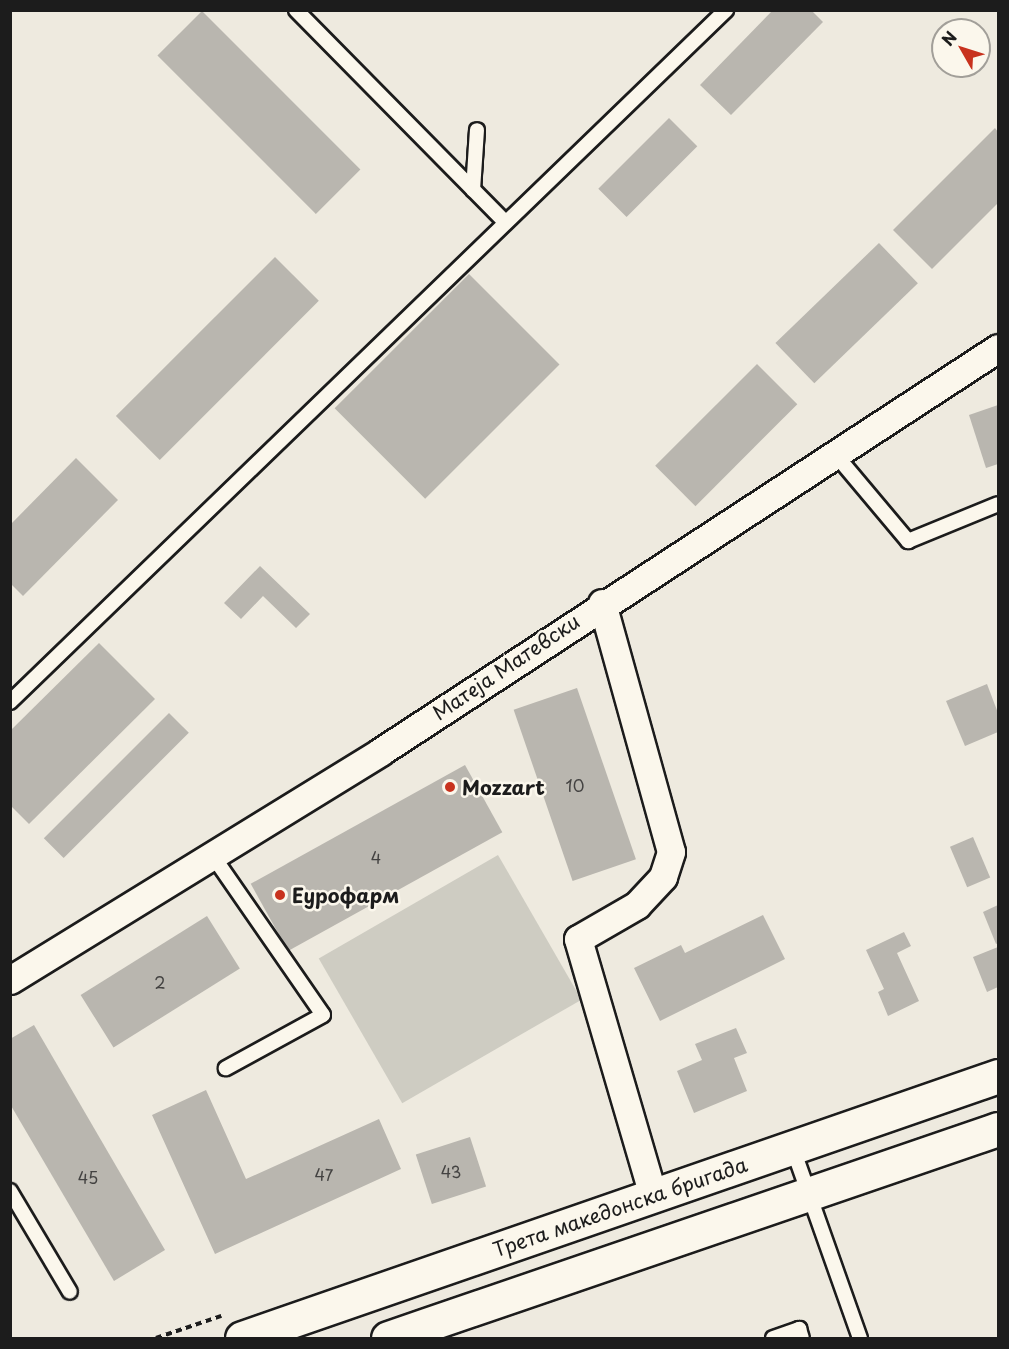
<!DOCTYPE html>
<meta charset="utf-8">
<style>
body{margin:0}
#map{position:relative;width:1009px;height:1349px;overflow:hidden;background:#eeeadf;font-family:"Playpen Sans",sans-serif}
div>[style]{position:absolute}
.green>*{inset:0;background:#ceccc2;transform-origin:0 0}
.building>*{inset:0;background:#b9b6af;transform-origin:0 0}
.path>*{height:4px;margin-top:-2px;transform-origin:0;background:repeating-linear-gradient(90deg,#1c1c1c 0 6px,transparent 0 10.5px)}
.roads{filter:drop-shadow(2px 0 #1c1c1c) drop-shadow(-2px 0 #1c1c1c) drop-shadow(0 2px #1c1c1c) drop-shadow(0 -2px #1c1c1c)}
.service>*{height:14px;margin:-7px;padding:0 7px;transform-origin:7px;border-radius:7px;background:#fbf7ec}
.minor>*{height:27px;margin:-13.5px;padding:0 13.5px;transform-origin:13.5px;border-radius:13.5px;background:#fbf7ec}
.tertiary>*{height:33px;margin:-16.5px;padding:0 16.5px;transform-origin:16.5px;border-radius:16.5px;background:#fbf7ec}
.dots>*{width:16px;height:16px;translate:-50% -50%;box-sizing:border-box;border:3px solid #fbf7ec;border-radius:50%}
span{translate:-50% -50%;white-space:nowrap;text-align:center;line-height:1.15;-webkit-text-stroke:5px #fbf7ec;paint-order:stroke}
.number-label{font-size:16px;color:#434241}
.number-label span{-webkit-text-stroke-width:0}
.street-label{font-size:20px;color:#1c1c1c}
.poi-label{font-size:20px;color:#1c1c1c;font-weight:700}
.left{translate:0 -50%;text-align:left}
.frame{position:absolute;inset:0;border:12px solid #1c1c1c;pointer-events:none}
.north{position:absolute;left:931px;top:18px;width:60px;height:60px;box-sizing:border-box;background:#fbf7ec;border:2px solid #a29f99;border-radius:50%;rotate:309deg;font-size:16px;font-weight:700;line-height:24px;text-align:center;color:#1c1c1c}
.north::after{content:'';display:block;margin:auto;width:21px;height:27px;background:#c8321e;clip-path:polygon(50% 0,100% 100%,50% 72%,0 100%)}
</style>
<div id="map">
<div class="green">
<div style="left:498px;top:855px;width:167px;height:207px;rotate:60deg"></div>
</div>
<div class="building">
<div style="clip-path:polygon(773px 10px,811px 10px,823px 22px,731px 115px,700px 85px)"></div>
<div style="left:202px;top:11px;width:224px;height:63px;rotate:45deg"></div>
<div style="left:669px;top:118px;width:40px;height:100px;rotate:45deg"></div>
<div style="clip-path:polygon(995px 128px,998px 132px,998px 203px,932px 269px,893px 230px)"></div>
<div style="left:879px;top:243px;width:56px;height:144px;rotate:46deg"></div>
<div style="left:275px;top:257px;width:62px;height:225px;rotate:45deg"></div>
<div style="left:469px;top:274px;width:128px;height:190px;rotate:45deg"></div>
<div style="left:757px;top:364px;width:57px;height:144px;rotate:45deg"></div>
<div style="clip-path:polygon(998px 405px,998px 464px,986px 468px,969px 415px)"></div>
<div style="clip-path:polygon(76px 458px,118px 500px,23px 596px,10px 583px,10px 525px)"></div>
<div style="clip-path:polygon(260px 566px,310px 614px,296px 628px,263px 596px,241px 619px,224px 603px)"></div>
<div style="clip-path:polygon(99px 643px,155px 699px,29px 824px,10px 805px,10px 731px)"></div>
<div style="clip-path:polygon(987px 684px,998px 713px,998px 732px,965px 746px,946px 701px)"></div>
<div style="left:577px;top:688px;width:181px;height:67px;rotate:71deg"></div>
<div style="left:169px;top:713px;width:28px;height:177px;rotate:45deg"></div>
<div style="left:465px;top:765px;width:77px;height:245px;rotate:61deg"></div>
<div style="left:973px;top:837px;width:44px;height:25px;rotate:67deg"></div>
<div style="clip-path:polygon(998px 905px,998px 943px,996px 944px,983px 912px)"></div>
<div style="clip-path:polygon(763px 915px,785px 959px,660px 1021px,634px 968px,681px 945px,685px 953px)"></div>
<div style="left:207px;top:916px;width:62px;height:149px;rotate:58deg"></div>
<div style="clip-path:polygon(904px 932px,911px 946px,897px 953px,919px 1001px,888px 1016px,878px 992px,884px 989px,866px 950px)"></div>
<div style="clip-path:polygon(998px 947px,998px 987px,987px 992px,973px 957px)"></div>
<div style="clip-path:polygon(34px 1025px,165px 1250px,114px 1281px,10px 1104px,10px 1039px)"></div>
<div style="clip-path:polygon(736px 1028px,747px 1053px,734px 1058px,747px 1091px,694px 1113px,677px 1071px,702px 1060px,695px 1044px)"></div>
<div style="clip-path:polygon(206px 1090px,246px 1179px,379px 1119px,401px 1169px,215px 1254px,152px 1115px)"></div>
<div style="left:470px;top:1137px;width:52px;height:57px;rotate:72deg"></div>
</div>
<div class="path">
<div style="left:156px;top:1338px;width:69px;rotate:-18.7deg"></div>
</div>
<div class="roads">
<div class="service">
<div style="left:296px;top:10px;width:296px;rotate:45.4deg"></div>
<div style="left:473px;top:190px;width:60px;rotate:-86.2deg"></div>
<div style="left:835px;top:454px;width:114px;rotate:50deg"></div>
<div style="left:908px;top:541px;width:97px;rotate:-22.3deg"></div>
<div style="left:10px;top:702px;width:996px;rotate:-44.02deg"></div>
<div style="left:213px;top:856px;width:193px;rotate:55.3deg"></div>
<div style="left:323px;top:1015px;width:111px;rotate:151.3deg"></div>
<div style="left:793px;top:1149px;width:201px;rotate:70.5deg"></div>
<div style="left:10px;top:1191px;width:117px;rotate:59.3deg"></div>
<div style="left:773px;top:1338px;width:28px;rotate:-19deg"></div>
<div style="left:799px;top:1329px;width:9px;rotate:72deg"></div>
</div>
<div class="minor">
<div style="left:602px;top:603px;width:258px;rotate:74.5deg"></div>
<div style="left:671px;top:852px;width:26px;rotate:108deg"></div>
<div style="left:663px;top:877px;width:38px;rotate:133deg"></div>
<div style="left:637px;top:905px;width:68px;rotate:150deg"></div>
<div style="left:578px;top:939px;width:267px;rotate:73.7deg"></div>
<div style="left:10px;top:980px;width:435px;rotate:-31.6deg"></div>
<div style="left:380px;top:752px;width:738px;rotate:-33.17deg"></div>
</div>
<div class="tertiary">
<div style="left:242px;top:1338px;width:800px;rotate:-19.11deg"></div>
<div style="left:388px;top:1338px;width:645px;rotate:-18.91deg"></div>
</div>
</div>
<div class="dots">
<div style="left:450px;top:787px;background:#c8321e"></div>
<div style="left:280px;top:895px;background:#c8321e"></div>
</div>
<div class="number-label">
<span style="left:575px;top:785px">10</span>
<span style="left:376px;top:857px">4</span>
<span style="left:160px;top:982px">2</span>
<span style="left:451px;top:1171px">43</span>
<span style="left:324px;top:1174px">47</span>
<span style="left:88px;top:1177px">45</span>
</div>
<div class="street-label">
<span style="left:506px;top:667px;rotate:-34deg">Матеја Матевски</span>
<span style="left:620px;top:1207px;rotate:-19deg">Трета македонска бригада</span>
</div>
<div class="poi-label">
<span class="left" style="left:462px;top:787px">Mozzart</span>
<span class="left" style="left:292px;top:895px">Еурофарм</span>
</div>
<div class="frame"></div>
<div class="north">N</div>
</div>
